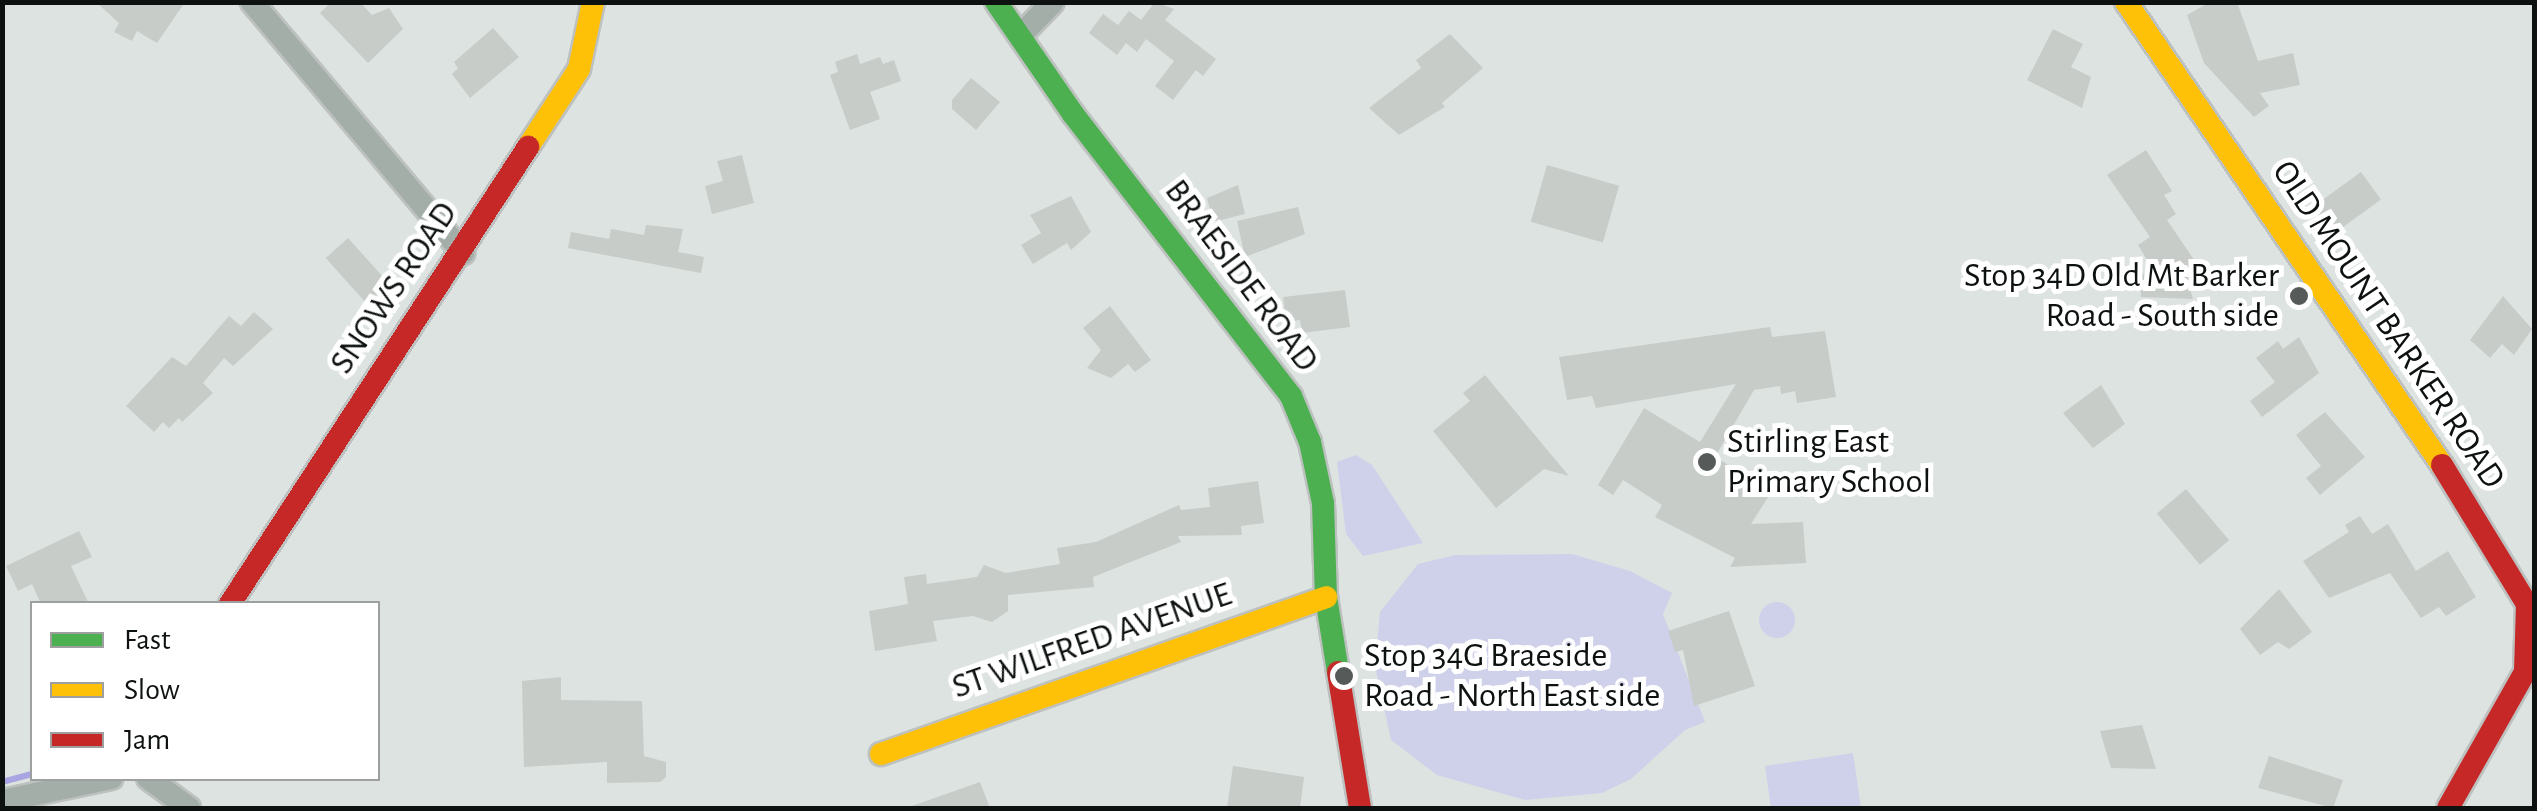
<!DOCTYPE html>
<style>
body{margin:0}
#map{position:relative;width:2537px;height:811px;overflow:hidden;background:#dde3e0;font-family:"Alegreya Sans",sans-serif}
div>[style]{position:absolute}
.green>*{inset:0;background:#cfd1ea}
.round{border-radius:50%}
.stream>*{height:6px;margin:-3px;padding:0 3px;transform-origin:3px;border-radius:3px;background:#a8a5e2}
.building>*{inset:0;background:#c7ccc9;transform-origin:0 0}
.roads{filter:drop-shadow(2px 0 #bdc1bf) drop-shadow(-2px 0 #bdc1bf) drop-shadow(0 2px #bdc1bf) drop-shadow(0 -2px #bdc1bf)}
.street>*{height:22px;margin:-11px;padding:0 11px;transform-origin:11px;border-radius:11px;background:#a2aea7}
.fast>*{height:22px;margin:-11px;padding:0 11px;transform-origin:11px;border-radius:11px;background:#4caf50}
.slow>*{height:22px;margin:-11px;padding:0 11px;transform-origin:11px;border-radius:11px;background:#ffc107}
.jam>*{height:22px;margin:-11px;padding:0 11px;transform-origin:11px;border-radius:11px;background:#c62828}
.dots>*{width:28px;height:28px;translate:-50% -50%;box-sizing:border-box;border:5px solid #fff;border-radius:50%}
span{translate:-50% -50%;white-space:nowrap;text-align:center;line-height:1.15;-webkit-text-stroke:10px #fff;paint-order:stroke}
.street-label{font-size:35px;color:#0d110f}
.poi-label{font-size:35px;color:#0d110f}
.right{translate:-100% -50%;text-align:right}
.left{translate:0 -50%;text-align:left}
.frame{position:absolute;inset:0;border:5px solid #0d110f;pointer-events:none}
.legend{position:absolute;left:30px;top:601px;width:350px;height:180px;box-sizing:border-box;background:#fff;border:2px solid #9ea09f;margin:0;padding:12px 18px;list-style:none;font-size:30px;color:#0d110f}
.legend li{display:flex;align-items:center;gap:20px;height:50px}
.legend b{width:50px;border:2px solid #9ea09f}
</style>
<div id="map">
<div class="green">
<div style="clip-path:polygon(1356px 455px,1372px 465px,1423px 543px,1363px 556px,1346px 534px,1337px 462px)"></div>
<div style="clip-path:polygon(1572px 554px,1630px 571px,1672px 593px,1663px 614px,1705px 722px,1685px 730px,1631px 779px,1602px 793px,1525px 800px,1437px 775px,1391px 740px,1375px 666px,1380px 612px,1418px 564px,1455px 555px)"></div>
<div class="round" style="left:1759px;top:602px;width:36px;height:36px"></div>
<div style="clip-path:polygon(1853px 753px,1861px 808px,1771px 808px,1765px 766px)"></div>
</div>
<div class="stream">
<div style="left:2px;top:782px;width:30px;rotate:-15deg"></div>
</div>
<div class="building">
<div style="clip-path:polygon(96px 2px,185px 2px,157px 43px,137px 31px,132px 41px,114px 32px,119px 23px)"></div>
<div style="clip-path:polygon(331px 2px,360px 2px,372px 15px,389px 8px,403px 29px,368px 63px,320px 13px)"></div>
<div style="clip-path:polygon(1155px 2px,1174px 9px,1165px 20px,1216px 59px,1203px 76px,1196px 70px,1173px 100px,1155px 86px,1174px 61px,1146px 39px,1137px 52px,1126px 43px,1117px 55px,1089px 33px,1103px 14px,1118px 25px,1129px 11px,1141px 20px)"></div>
<div style="clip-path:polygon(2210px 2px,2237px 2px,2258px 61px,2293px 53px,2300px 85px,2260px 93px,2269px 106px,2254px 117px,2204px 63px,2187px 15px)"></div>
<div style="clip-path:polygon(493px 28px,519px 57px,470px 98px,452px 74px,458px 68px,454px 62px)"></div>
<div style="clip-path:polygon(2053px 29px,2083px 44px,2071px 67px,2091px 77px,2082px 108px,2027px 80px)"></div>
<div style="clip-path:polygon(1450px 34px,1483px 68px,1442px 103px,1445px 107px,1399px 135px,1369px 108px,1421px 68px,1416px 60px)"></div>
<div style="clip-path:polygon(857px 54px,860px 64px,880px 57px,883px 64px,894px 60px,901px 81px,870px 92px,880px 119px,850px 130px,830px 75px,838px 72px,835px 62px)"></div>
<div style="clip-path:polygon(971px 78px,1000px 102px,976px 130px,952px 109px,952px 100px)"></div>
<div style="clip-path:polygon(2146px 150px,2172px 191px,2164px 195px,2176px 214px,2167px 220px,2203px 273px,2190px 289px,2193px 299px,2141px 297px,2140px 274px,2155px 273px,2138px 245px,2150px 237px,2107px 175px)"></div>
<div style="clip-path:polygon(742px 155px,754px 203px,712px 214px,705px 186px,723px 181px,717px 161px)"></div>
<div style="left:1547px;top:165px;width:75px;height:59px;rotate:16deg"></div>
<div style="left:2361px;top:172px;width:34px;height:60px;rotate:54deg"></div>
<div style="clip-path:polygon(1238px 185px,1245px 214px,1213px 222px,1207px 198px)"></div>
<div style="clip-path:polygon(1071px 196px,1091px 232px,1071px 250px,1067px 243px,1033px 264px,1021px 245px,1041px 233px,1030px 215px)"></div>
<div style="clip-path:polygon(1298px 207px,1305px 234px,1245px 257px,1237px 221px)"></div>
<div style="clip-path:polygon(646px 225px,683px 229px,678px 252px,704px 257px,701px 273px,568px 248px,571px 232px,609px 239px,611px 229px,644px 235px)"></div>
<div style="left:348px;top:238px;width:76px;height:30px;rotate:48deg"></div>
<div style="clip-path:polygon(1345px 290px,1350px 327px,1302px 333px,1300px 320px,1286px 322px,1283px 297px)"></div>
<div style="clip-path:polygon(2503px 296px,2532px 329px,2514px 355px,2502px 344px,2490px 358px,2470px 340px)"></div>
<div style="clip-path:polygon(1110px 306px,1151px 360px,1135px 372px,1128px 364px,1111px 378px,1087px 368px,1101px 350px,1083px 328px)"></div>
<div style="clip-path:polygon(254px 312px,273px 329px,233px 366px,224px 358px,203px 383px,213px 393px,182px 422px,179px 418px,169px 428px,163px 422px,154px 432px,126px 406px,172px 357px,186px 366px,229px 316px,241px 326px)"></div>
<div style="clip-path:polygon(1770px 327px,1772px 337px,1825px 331px,1836px 397px,1797px 403px,1795px 391px,1781px 394px,1780px 386px,1754px 390px,1715px 457px,1772px 491px,1751px 524px,1803px 522px,1806px 563px,1730px 567px,1735px 558px,1655px 517px,1662px 505px,1623px 480px,1613px 495px,1598px 485px,1644px 408px,1700px 442px,1736px 384px,1596px 408px,1592px 396px,1567px 400px,1559px 357px)"></div>
<div style="clip-path:polygon(2299px 337px,2319px 373px,2262px 417px,2250px 401px,2275px 382px,2256px 358px,2278px 341px,2283px 349px)"></div>
<div style="clip-path:polygon(1485px 375px,1569px 476px,1544px 469px,1496px 508px,1433px 431px,1470px 401px,1463px 393px)"></div>
<div style="clip-path:polygon(2101px 385px,2125px 424px,2093px 448px,2063px 413px)"></div>
<div style="clip-path:polygon(2325px 412px,2365px 457px,2320px 495px,2306px 478px,2321px 466px,2296px 435px)"></div>
<div style="clip-path:polygon(1258px 481px,1264px 523px,1241px 526px,1242px 535px,1178px 536px,1181px 542px,1093px 577px,1094px 587px,1008px 595px,1008px 611px,992px 622px,973px 616px,933px 621px,937px 641px,875px 651px,869px 611px,908px 604px,904px 577px,926px 574px,927px 584px,977px 577px,984px 565px,1006px 573px,1060px 564px,1057px 548px,1096px 542px,1179px 505px,1181px 510px,1210px 507px,1208px 488px)"></div>
<div style="left:2186px;top:489px;width:67px;height:38px;rotate:50deg"></div>
<div style="clip-path:polygon(2360px 516px,2372px 534px,2388px 524px,2416px 571px,2448px 551px,2476px 597px,2446px 616px,2439px 607px,2421px 618px,2390px 573px,2329px 598px,2303px 561px,2349px 532px,2345px 525px)"></div>
<div style="clip-path:polygon(79px 531px,92px 557px,71px 566px,89px 604px,41px 604px,32px 584px,18px 591px,6px 566px)"></div>
<div style="clip-path:polygon(2279px 589px,2312px 632px,2289px 649px,2278px 642px,2260px 655px,2240px 629px)"></div>
<div style="clip-path:polygon(1729px 611px,1755px 686px,1694px 706px,1683px 650px,1675px 652px,1668px 631px)"></div>
<div style="clip-path:polygon(561px 677px,561px 700px,642px 701px,644px 756px,666px 762px,666px 777px,660px 782px,607px 783px,607px 762px,524px 767px,522px 681px)"></div>
<div style="clip-path:polygon(2142px 725px,2156px 769px,2111px 768px,2100px 731px)"></div>
<div style="clip-path:polygon(2269px 756px,2343px 780px,2333px 808px,2258px 788px)"></div>
<div style="clip-path:polygon(1233px 766px,1304px 777px,1300px 808px,1227px 808px)"></div>
<div style="clip-path:polygon(980px 782px,990px 808px,913px 808px,912px 806px)"></div>
</div>
<div class="roads">
<div class="street">
<div style="left:252px;top:2px;width:328px;rotate:49.9deg"></div>
<div style="left:1020px;top:36px;width:47px;rotate:-45.9deg"></div>
<div style="left:148px;top:778px;width:51px;rotate:36.2deg"></div>
<div style="left:2px;top:801px;width:112px;rotate:-11.8deg"></div>
</div>
<div class="fast">
<div style="left:996px;top:2px;width:136px;rotate:55.5deg"></div>
<div style="left:1073px;top:114px;width:356px;rotate:52.3deg"></div>
<div style="left:1291px;top:396px;width:50px;rotate:67.6deg"></div>
<div style="left:1310px;top:442px;width:62px;rotate:78deg"></div>
<div style="left:1323px;top:503px;width:94px;rotate:88.2deg"></div>
<div style="left:1326px;top:597px;width:76px;rotate:80.9deg"></div>
</div>
<div class="slow">
<div style="left:2126px;top:2px;width:561px;rotate:55.69deg"></div>
<div style="left:528px;top:147px;width:93px;rotate:-56.8deg"></div>
<div style="left:579px;top:69px;width:68px;rotate:-78.2deg"></div>
<div style="left:881px;top:754px;width:472px;rotate:-19.4deg"></div>
</div>
<div class="jam">
<div style="left:2442px;top:465px;width:163px;rotate:58.6deg"></div>
<div style="left:2527px;top:604px;width:68px;rotate:91.7deg"></div>
<div style="left:2525px;top:672px;width:156px;rotate:119.5deg"></div>
<div style="left:230px;top:604px;width:546px;rotate:-56.89deg"></div>
<div style="left:1338px;top:672px;width:138px;rotate:80.8deg"></div>
</div>
</div>
<div class="dots">
<div style="left:2299px;top:296px;background:#565a58"></div>
<div style="left:1707px;top:462px;background:#565a58"></div>
<div style="left:1344px;top:676px;background:#565a58"></div>
</div>
<div class="street-label">
<span style="left:1241px;top:276px;rotate:53deg">BRAESIDE ROAD</span>
<span style="left:394px;top:288px;rotate:-56deg">SNOWS ROAD</span>
<span style="left:2388px;top:325px;rotate:56deg">OLD MOUNT BARKER ROAD</span>
<span style="left:1092px;top:641px;rotate:-19deg">ST WILFRED AVENUE</span>
</div>
<div class="poi-label">
<span class="right" style="left:2279px;top:296px">Stop 34D Old Mt Barker<br>Road - South side</span>
<span class="left" style="left:1727px;top:462px">Stirling East<br>Primary School</span>
<span class="left" style="left:1364px;top:676px">Stop 34G Braeside<br>Road - North East side</span>
</div>
<div class="frame"></div>
<ul class="legend">
<li><b style="height:12px;background:#4caf50"></b>Fast</li>
<li><b style="height:12px;background:#ffc107"></b>Slow</li>
<li><b style="height:12px;background:#c62828"></b>Jam</li>
</ul>
</div>
